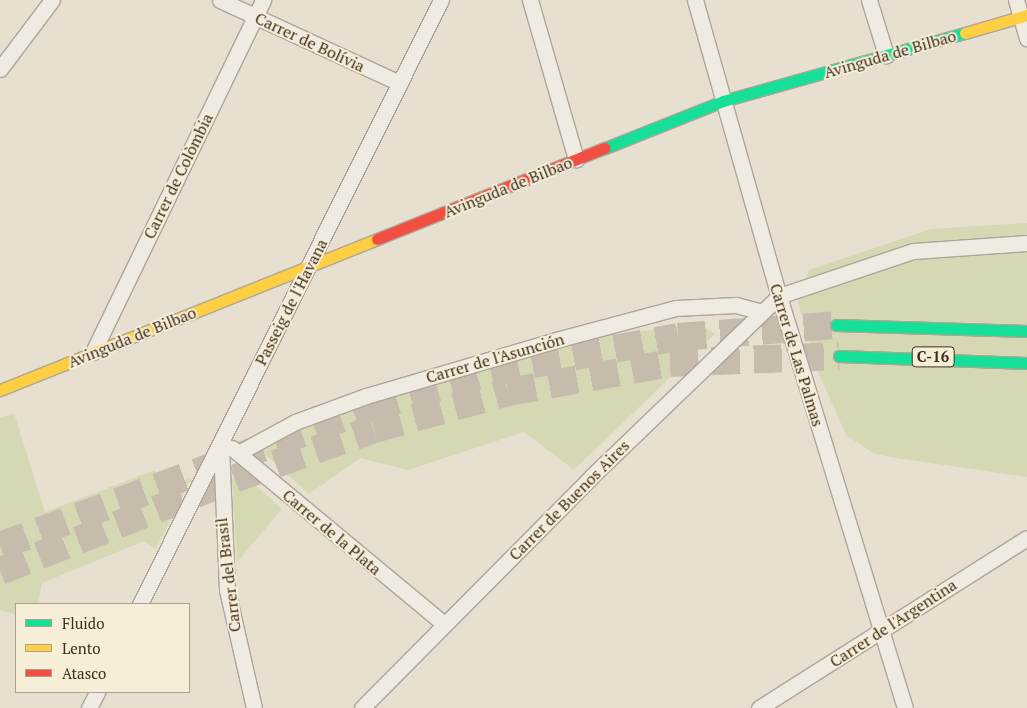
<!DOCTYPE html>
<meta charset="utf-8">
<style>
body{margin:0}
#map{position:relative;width:1027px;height:708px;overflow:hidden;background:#e7e0d1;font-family:"PT Serif",serif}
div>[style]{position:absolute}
.green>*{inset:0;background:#d6d7b3}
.highway-tunnel>*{height:28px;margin-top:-14px;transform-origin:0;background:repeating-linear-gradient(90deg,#c5bcae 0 28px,transparent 0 42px)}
.roads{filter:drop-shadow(1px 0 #ada599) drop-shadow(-1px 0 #ada599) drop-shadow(0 1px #ada599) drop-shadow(0 -1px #ada599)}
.street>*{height:15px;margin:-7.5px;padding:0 7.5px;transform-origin:7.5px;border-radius:7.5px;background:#efebe3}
.fast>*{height:11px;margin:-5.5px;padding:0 5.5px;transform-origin:5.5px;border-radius:5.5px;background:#16e098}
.slow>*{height:11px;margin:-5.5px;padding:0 5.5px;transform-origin:5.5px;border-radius:5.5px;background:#ffcf43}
.jam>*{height:11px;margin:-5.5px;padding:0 5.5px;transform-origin:5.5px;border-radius:5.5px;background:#f24e42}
span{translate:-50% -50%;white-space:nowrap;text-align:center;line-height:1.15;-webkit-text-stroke:4px #f7eed8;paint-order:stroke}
.shield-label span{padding:1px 4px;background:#f7eed8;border:1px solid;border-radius:4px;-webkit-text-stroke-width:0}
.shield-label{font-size:15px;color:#3d2e20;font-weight:700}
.street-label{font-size:16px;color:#3d2e20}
.legend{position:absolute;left:15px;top:603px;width:175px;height:90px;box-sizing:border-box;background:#f7eed8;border:1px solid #ada18e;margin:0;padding:6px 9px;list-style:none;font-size:15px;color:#3d2e20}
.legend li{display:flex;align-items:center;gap:10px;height:25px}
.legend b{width:25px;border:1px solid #ada18e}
</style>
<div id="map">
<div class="green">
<div style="clip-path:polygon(1027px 223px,1027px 477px,890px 457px,873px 453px,846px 435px,819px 374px,798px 302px,809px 270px,931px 229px)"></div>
<div style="clip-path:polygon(700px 324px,715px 334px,574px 470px,524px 432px,408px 470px,360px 458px,309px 494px,257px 447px,404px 390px,591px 337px)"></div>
<div style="clip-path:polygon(14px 413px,45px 512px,155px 470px,163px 490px,191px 478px,156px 549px,144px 541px,42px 583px,38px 604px,16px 604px,16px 615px,0 610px,0 418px)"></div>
<div style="clip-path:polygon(239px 471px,282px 509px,237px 562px,232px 480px)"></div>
</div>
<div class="highway-tunnel">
<div style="left:0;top:546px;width:395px;rotate:-20.5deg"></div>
<div style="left:370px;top:408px;width:126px;rotate:-16.6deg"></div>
<div style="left:491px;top:372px;width:190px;rotate:-10.6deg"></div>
<div style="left:678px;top:337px;width:158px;rotate:-4.3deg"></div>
<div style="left:0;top:571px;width:254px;rotate:-21.5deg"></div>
<div style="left:236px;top:478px;width:146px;rotate:-19.5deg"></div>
<div style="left:374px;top:429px;width:139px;rotate:-15.4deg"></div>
<div style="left:508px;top:392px;width:165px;rotate:-10.1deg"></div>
<div style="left:670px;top:363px;width:169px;rotate:-2.4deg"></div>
</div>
<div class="roads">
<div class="street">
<div style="left:220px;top:0;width:198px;rotate:24.8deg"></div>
<div style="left:530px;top:0;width:166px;rotate:73.9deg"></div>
<div style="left:695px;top:0;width:308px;rotate:74.2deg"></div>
<div style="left:779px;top:296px;width:431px;rotate:73deg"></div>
<div style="left:869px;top:0;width:58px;rotate:72.8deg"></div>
<div style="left:1016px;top:0;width:40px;rotate:74deg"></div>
<div style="left:0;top:69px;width:86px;rotate:-53deg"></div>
<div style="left:93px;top:352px;width:391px;rotate:-64.2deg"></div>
<div style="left:221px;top:446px;width:144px;rotate:87.6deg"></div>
<div style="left:227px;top:590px;width:121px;rotate:77.1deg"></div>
<div style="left:232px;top:448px;width:276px;rotate:39.7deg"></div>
<div style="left:238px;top:453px;width:65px;rotate:-28.5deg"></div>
<div style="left:295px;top:422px;width:76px;rotate:-20.1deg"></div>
<div style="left:366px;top:396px;width:198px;rotate:-16.4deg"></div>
<div style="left:556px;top:340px;width:124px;rotate:-14.9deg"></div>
<div style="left:676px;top:308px;width:60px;rotate:-2.9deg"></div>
<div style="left:736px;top:305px;width:27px;rotate:15deg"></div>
<div style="left:140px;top:604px;width:675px;rotate:-63.51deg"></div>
<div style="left:89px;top:708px;width:18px;rotate:-63deg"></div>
<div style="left:362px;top:708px;width:325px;rotate:-45.2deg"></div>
<div style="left:591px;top:477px;width:261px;rotate:-43.9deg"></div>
<div style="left:779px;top:296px;width:141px;rotate:-18.6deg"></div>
<div style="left:913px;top:251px;width:114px;rotate:-4deg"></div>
<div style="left:759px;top:708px;width:317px;rotate:-32.4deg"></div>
</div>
<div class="fast">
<div style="left:605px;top:148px;width:127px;rotate:-21.7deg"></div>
<div style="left:723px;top:101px;width:251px;rotate:-15.7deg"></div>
<div style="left:836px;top:325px;width:191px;rotate:1.8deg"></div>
<div style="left:839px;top:356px;width:188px;rotate:2.1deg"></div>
</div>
<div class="slow">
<div style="left:965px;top:33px;width:65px;rotate:-16.2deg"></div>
<div style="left:0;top:390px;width:406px;rotate:-21.8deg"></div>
</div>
<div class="jam">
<div style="left:377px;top:239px;width:245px;rotate:-21.8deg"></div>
</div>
</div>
<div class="shield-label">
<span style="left:933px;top:357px">C-16</span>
</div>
<div class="street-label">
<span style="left:310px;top:42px;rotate:25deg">Carrer de Bolívia</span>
<span style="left:890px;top:54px;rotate:-16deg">Avinguda de Bilbao</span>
<span style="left:178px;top:176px;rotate:-64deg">Carrer de Colòmbia</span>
<span style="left:508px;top:187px;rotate:-22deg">Avinguda de Bilbao</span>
<span style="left:291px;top:302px;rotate:-63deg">Passeig de l'Havana</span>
<span style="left:132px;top:337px;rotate:-22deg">Avinguda de Bilbao</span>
<span style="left:797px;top:355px;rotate:73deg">Carrer de Las Palmas</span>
<span style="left:495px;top:358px;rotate:-16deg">Carrer de l'Asunción</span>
<span style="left:569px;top:500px;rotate:-45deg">Carrer de Buenos Aires</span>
<span style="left:332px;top:532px;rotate:40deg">Carrer de la Plata</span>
<span style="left:228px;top:575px;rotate:-97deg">Carrer del Brasil</span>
<span style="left:893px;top:623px;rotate:-33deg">Carrer de l'Argentina</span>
</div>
<ul class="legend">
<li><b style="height:6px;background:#16e098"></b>Fluido</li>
<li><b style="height:6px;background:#ffcf43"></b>Lento</li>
<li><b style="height:6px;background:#f24e42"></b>Atasco</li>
</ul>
</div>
